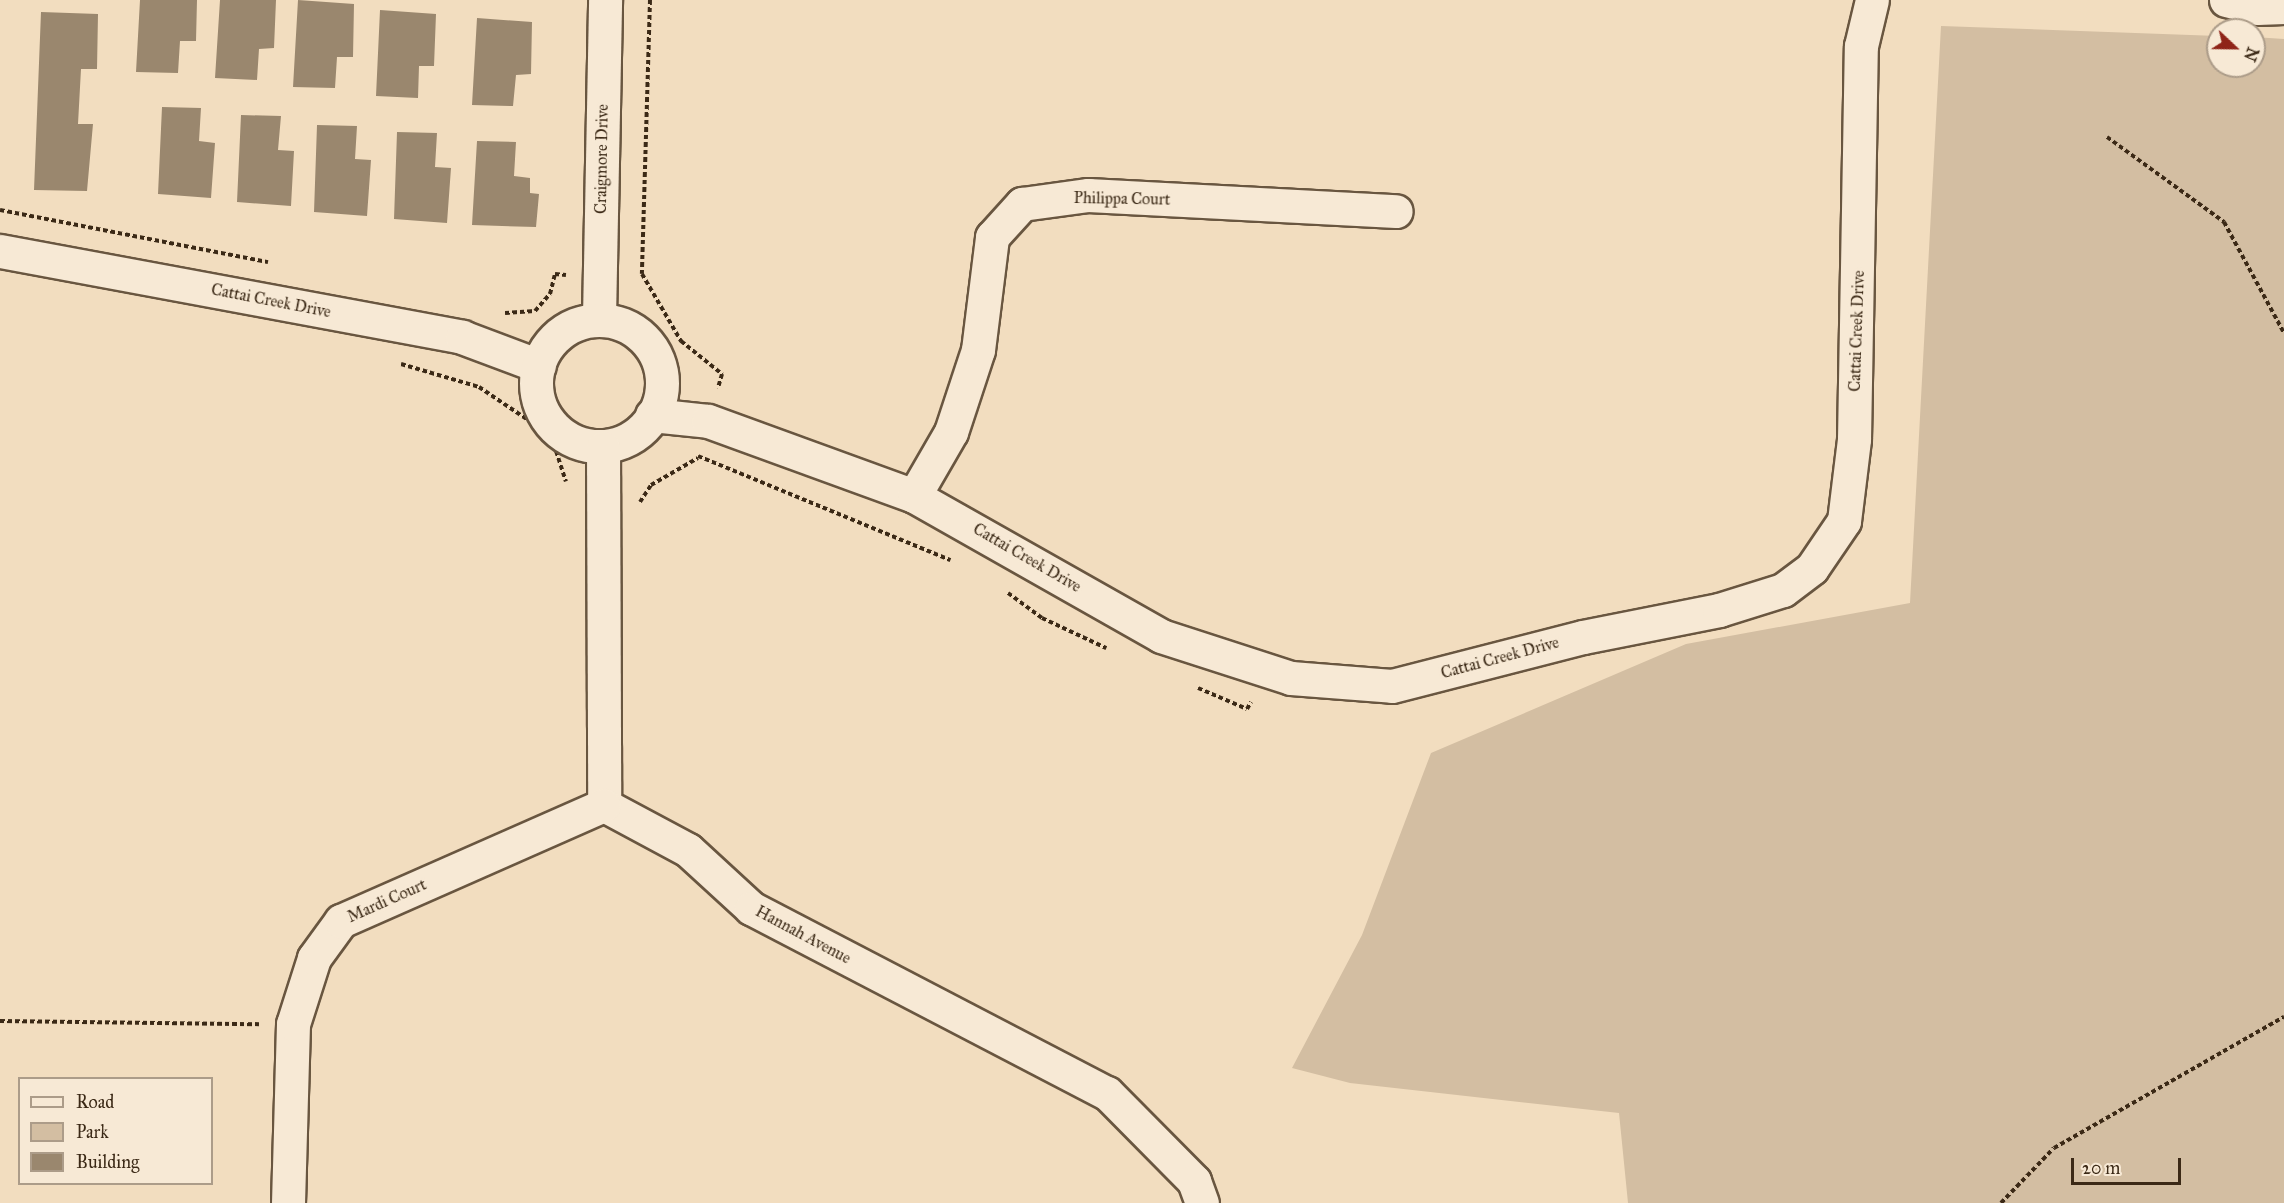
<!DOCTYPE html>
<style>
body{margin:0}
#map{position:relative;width:2284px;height:1203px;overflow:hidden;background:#f2ddbf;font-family:"IM FELL Great Primer",serif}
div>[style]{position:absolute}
.green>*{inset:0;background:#d3bea2}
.building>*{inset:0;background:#9a876e}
.path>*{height:4px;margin-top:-2px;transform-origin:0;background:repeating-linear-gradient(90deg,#3b2916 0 4.5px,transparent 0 7.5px)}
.roads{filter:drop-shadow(2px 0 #695640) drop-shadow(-2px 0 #695640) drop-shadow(0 2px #695640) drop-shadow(0 -2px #695640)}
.minor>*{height:33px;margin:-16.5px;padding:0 16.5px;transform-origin:16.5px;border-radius:16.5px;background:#f7e9d5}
.minor>.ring{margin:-16.5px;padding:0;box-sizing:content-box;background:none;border:33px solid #f7e9d5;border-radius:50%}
span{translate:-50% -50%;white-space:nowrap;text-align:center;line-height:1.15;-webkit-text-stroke:5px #f7e9d5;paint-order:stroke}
.street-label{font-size:16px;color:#3b2916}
.legend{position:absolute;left:18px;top:1077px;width:195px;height:108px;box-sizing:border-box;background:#f7e9d5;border:2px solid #ac9c89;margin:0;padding:8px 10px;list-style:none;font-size:18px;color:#3b2916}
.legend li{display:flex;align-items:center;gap:12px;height:30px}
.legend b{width:30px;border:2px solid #ac9c89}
.north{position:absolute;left:2206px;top:18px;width:60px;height:60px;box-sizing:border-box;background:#f7e9d5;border:2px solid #ac9c89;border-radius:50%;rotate:112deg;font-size:16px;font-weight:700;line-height:24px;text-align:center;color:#3b2916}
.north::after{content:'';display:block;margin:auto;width:21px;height:27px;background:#8f2418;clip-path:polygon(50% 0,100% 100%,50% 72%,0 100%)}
.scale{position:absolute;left:2071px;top:1158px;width:110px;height:27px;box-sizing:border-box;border:3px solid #3b2916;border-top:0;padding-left:8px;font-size:18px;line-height:21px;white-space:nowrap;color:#3b2916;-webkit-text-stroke:4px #f7e9d5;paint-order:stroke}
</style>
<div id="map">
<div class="green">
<div style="clip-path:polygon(1941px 26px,2218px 36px,2218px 66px,2254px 66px,2254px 37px,2284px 39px,2284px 1203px,1628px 1203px,1619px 1113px,1350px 1083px,1292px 1068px,1362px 935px,1431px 753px,1686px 644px,1910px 603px)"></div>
</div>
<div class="building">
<div style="clip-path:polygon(140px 0,197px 0,196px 41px,180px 41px,178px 73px,136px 72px)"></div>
<div style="clip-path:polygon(220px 0,276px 0,274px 48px,259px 49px,257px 80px,215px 78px)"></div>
<div style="clip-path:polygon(298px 0,354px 4px,353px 57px,337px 57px,335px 88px,293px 87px)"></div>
<div style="clip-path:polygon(380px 10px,436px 14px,434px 66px,419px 66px,418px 98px,376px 96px)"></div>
<div style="clip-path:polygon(41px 12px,98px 14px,97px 69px,81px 69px,78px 124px,93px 124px,87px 191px,34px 190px)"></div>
<div style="clip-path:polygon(477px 18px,532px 22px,531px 74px,516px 75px,513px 106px,472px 105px)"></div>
<div style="clip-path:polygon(162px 107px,201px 108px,199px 141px,215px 143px,211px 198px,158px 194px)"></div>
<div style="clip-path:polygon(241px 115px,281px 116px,278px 150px,294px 151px,291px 206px,237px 202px)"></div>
<div style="clip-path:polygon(317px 125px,357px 126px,355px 159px,371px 160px,367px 216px,314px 212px)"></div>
<div style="clip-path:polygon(397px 132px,437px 133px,435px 167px,451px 168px,447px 223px,394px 219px)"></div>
<div style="clip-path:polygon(477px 141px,516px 142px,514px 176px,530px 178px,530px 193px,539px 194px,536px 227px,472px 225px)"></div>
</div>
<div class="path">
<div style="left:650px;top:0;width:274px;rotate:91.7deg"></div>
<div style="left:642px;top:274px;width:78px;rotate:59.8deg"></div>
<div style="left:681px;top:341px;width:53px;rotate:38.8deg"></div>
<div style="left:722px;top:374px;width:15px;rotate:106deg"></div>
<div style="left:2107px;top:137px;width:145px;rotate:36deg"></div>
<div style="left:2224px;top:222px;width:126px;rotate:61.6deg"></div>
<div style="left:0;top:210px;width:273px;rotate:11deg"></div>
<div style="left:505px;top:313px;width:30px;rotate:-4deg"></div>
<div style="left:535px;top:311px;width:23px;rotate:-49deg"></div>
<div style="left:550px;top:294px;width:21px;rotate:-76deg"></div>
<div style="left:555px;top:274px;width:11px;rotate:5deg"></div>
<div style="left:401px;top:364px;width:81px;rotate:16.4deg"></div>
<div style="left:479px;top:387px;width:63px;rotate:33.9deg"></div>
<div style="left:531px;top:422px;width:38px;rotate:49deg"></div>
<div style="left:556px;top:451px;width:32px;rotate:72deg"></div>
<div style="left:698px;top:456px;width:273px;rotate:22.4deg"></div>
<div style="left:640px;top:502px;width:20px;rotate:-57deg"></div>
<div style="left:651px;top:485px;width:54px;rotate:-29.9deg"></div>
<div style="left:1008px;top:593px;width:42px;rotate:36.3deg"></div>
<div style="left:1042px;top:618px;width:71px;rotate:25.1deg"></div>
<div style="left:1198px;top:688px;width:53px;rotate:23.2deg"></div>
<div style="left:1247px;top:709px;width:8px;rotate:-60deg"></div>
<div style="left:0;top:1021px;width:259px;rotate:0.7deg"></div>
<div style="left:2001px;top:1203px;width:76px;rotate:-46.1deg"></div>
<div style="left:2054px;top:1148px;width:265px;rotate:-29.7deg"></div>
</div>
<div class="roads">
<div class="minor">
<div style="left:2226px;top:0;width:32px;rotate:14deg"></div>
<div style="left:2257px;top:8px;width:27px;rotate:-2deg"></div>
<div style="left:0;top:251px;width:470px;rotate:10.5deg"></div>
<div style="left:462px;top:337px;width:82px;rotate:20.6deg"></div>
<div style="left:599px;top:318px;width:318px;rotate:-88.9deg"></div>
<div class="ring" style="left:536px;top:320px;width:93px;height:93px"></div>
<div style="left:652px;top:415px;width:56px;rotate:6.1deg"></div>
<div style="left:708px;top:421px;width:219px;rotate:20deg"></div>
<div style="left:914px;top:496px;width:284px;rotate:29.5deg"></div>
<div style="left:1161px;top:636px;width:137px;rotate:17.9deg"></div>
<div style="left:1291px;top:678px;width:101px;rotate:4.5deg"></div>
<div style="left:1392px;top:686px;width:197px;rotate:-14.4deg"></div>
<div style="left:1583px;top:637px;width:139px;rotate:-11.2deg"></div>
<div style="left:1719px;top:610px;width:67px;rotate:-17.4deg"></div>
<div style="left:1783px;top:590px;width:36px;rotate:-37deg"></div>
<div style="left:1812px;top:568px;width:57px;rotate:-55.8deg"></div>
<div style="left:1844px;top:521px;width:83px;rotate:-83deg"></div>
<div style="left:1854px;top:439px;width:393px;rotate:-89deg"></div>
<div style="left:1861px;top:46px;width:47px;rotate:-76.6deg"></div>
<div style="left:603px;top:448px;width:357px;rotate:89.8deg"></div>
<div style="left:914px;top:496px;width:74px;rotate:-60deg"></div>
<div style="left:951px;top:432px;width:86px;rotate:-71.8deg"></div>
<div style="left:978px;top:350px;width:114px;rotate:-82.9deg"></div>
<div style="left:992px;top:237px;width:45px;rotate:-47.7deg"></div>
<div style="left:1022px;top:204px;width:67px;rotate:-7.8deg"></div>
<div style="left:1088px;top:195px;width:308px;rotate:3deg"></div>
<div style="left:604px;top:805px;width:95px;rotate:28.2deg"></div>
<div style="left:688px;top:850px;width:86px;rotate:42.6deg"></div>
<div style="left:751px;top:908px;width:401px;rotate:27.5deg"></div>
<div style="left:1107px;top:1093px;width:124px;rotate:45.3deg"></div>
<div style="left:1194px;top:1181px;width:23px;rotate:70deg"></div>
<div style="left:288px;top:1203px;width:179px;rotate:-88.4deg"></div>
<div style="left:293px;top:1024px;width:69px;rotate:-72.3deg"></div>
<div style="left:314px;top:958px;width:46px;rotate:-53.9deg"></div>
<div style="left:341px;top:921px;width:287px;rotate:-23.8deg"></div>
</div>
</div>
<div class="street-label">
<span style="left:602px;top:159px;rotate:-89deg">Craigmore Drive</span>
<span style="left:1122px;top:199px;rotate:1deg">Philippa Court</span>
<span style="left:271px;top:301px;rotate:11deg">Cattai Creek Drive</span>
<span style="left:1857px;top:331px;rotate:-88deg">Cattai Creek Drive</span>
<span style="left:1027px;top:558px;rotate:30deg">Cattai Creek Drive</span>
<span style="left:1500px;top:658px;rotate:-15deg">Cattai Creek Drive</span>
<span style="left:387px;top:901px;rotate:-24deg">Mardi Court</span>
<span style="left:803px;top:935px;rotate:28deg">Hannah Avenue</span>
</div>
<ul class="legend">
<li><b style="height:8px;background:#f7e9d5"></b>Road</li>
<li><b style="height:16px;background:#d3bea2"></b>Park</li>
<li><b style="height:16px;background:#9a876e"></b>Building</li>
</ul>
<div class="north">N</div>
<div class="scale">20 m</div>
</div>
